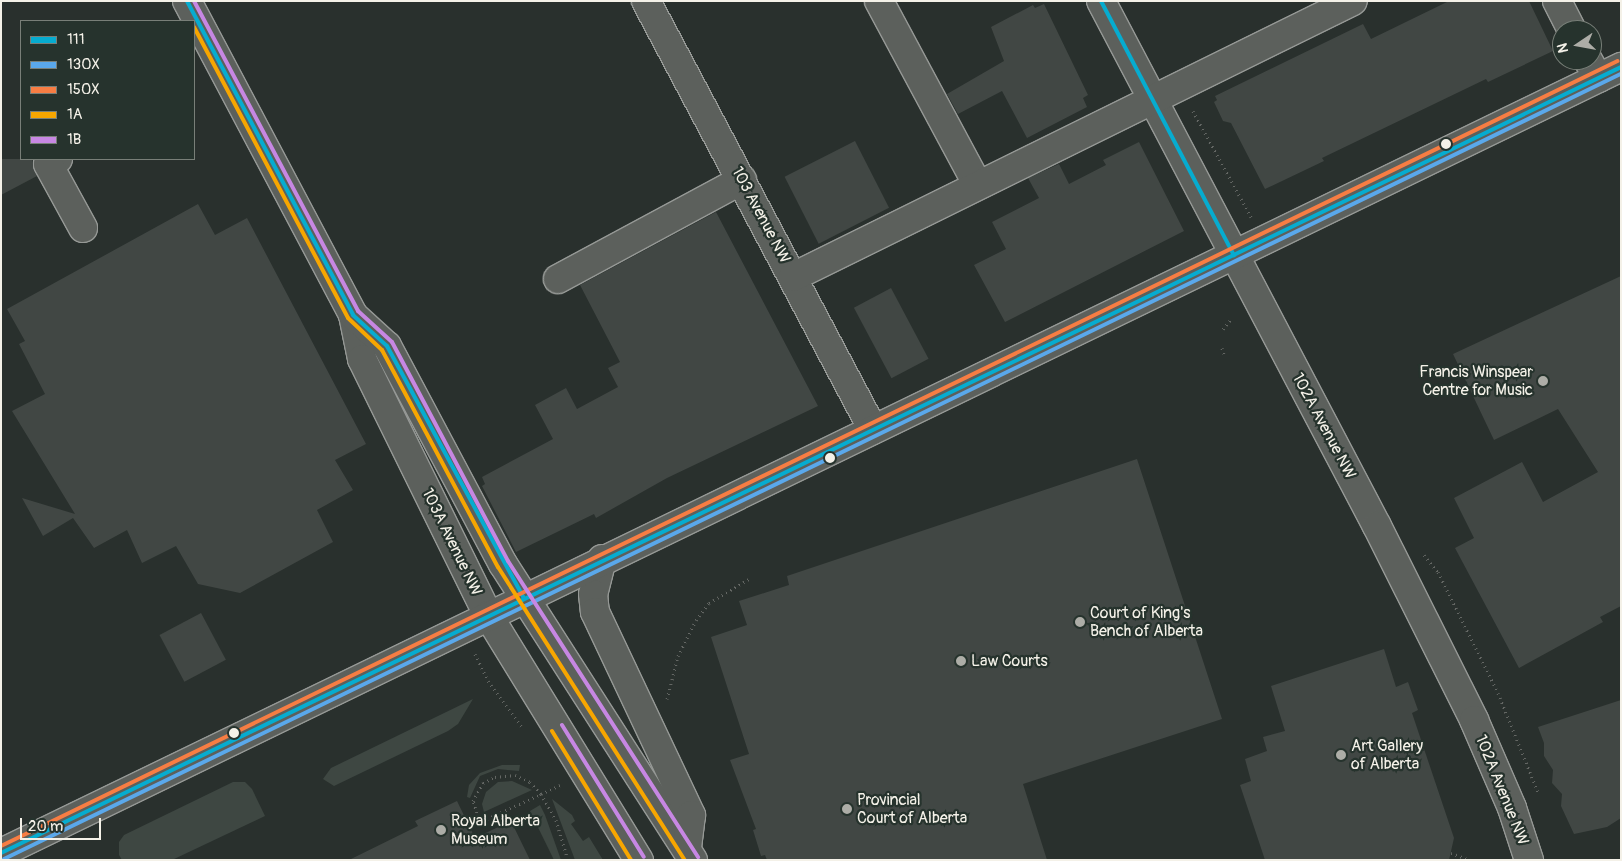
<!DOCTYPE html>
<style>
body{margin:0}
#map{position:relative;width:1622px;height:861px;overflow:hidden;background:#29302d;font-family:Pangolin,sans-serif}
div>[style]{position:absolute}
.green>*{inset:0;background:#3e4742}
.building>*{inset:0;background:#414744;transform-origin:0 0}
.path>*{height:3px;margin-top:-1.5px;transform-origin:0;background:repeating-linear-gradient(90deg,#646764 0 1px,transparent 0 5px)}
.roads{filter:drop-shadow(1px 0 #969996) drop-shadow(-1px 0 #969996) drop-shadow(0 1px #969996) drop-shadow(0 -1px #969996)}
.minor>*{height:28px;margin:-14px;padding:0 14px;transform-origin:14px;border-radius:14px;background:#5c605c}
.major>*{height:28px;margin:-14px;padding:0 14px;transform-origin:14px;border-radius:14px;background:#5c605c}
.bus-1>*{height:4px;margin:-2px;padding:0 2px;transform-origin:2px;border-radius:2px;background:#06acd0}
.bus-2>*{height:4px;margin:-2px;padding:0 2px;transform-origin:2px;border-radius:2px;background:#5aa8eb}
.bus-3>*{height:4px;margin:-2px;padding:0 2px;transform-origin:2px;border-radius:2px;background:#f77d43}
.bus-4>*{height:4px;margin:-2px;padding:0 2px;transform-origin:2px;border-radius:2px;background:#f7a600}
.bus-5>*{height:4px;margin:-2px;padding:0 2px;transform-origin:2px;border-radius:2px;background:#c787e3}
.dots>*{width:14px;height:14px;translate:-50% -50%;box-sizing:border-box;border:2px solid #26332d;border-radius:50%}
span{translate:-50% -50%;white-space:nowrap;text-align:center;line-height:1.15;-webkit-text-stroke:4.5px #26332d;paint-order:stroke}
.street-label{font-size:16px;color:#f4f1e8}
.poi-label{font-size:16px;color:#f4f1e8}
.right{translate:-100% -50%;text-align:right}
.left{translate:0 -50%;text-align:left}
.frame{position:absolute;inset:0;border:2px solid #f4f1e8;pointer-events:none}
.legend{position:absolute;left:20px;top:20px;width:175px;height:140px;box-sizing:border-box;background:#26332d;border:1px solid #787f78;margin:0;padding:6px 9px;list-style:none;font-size:15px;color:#f4f1e8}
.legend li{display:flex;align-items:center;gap:10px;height:25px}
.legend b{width:25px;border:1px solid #787f78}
.north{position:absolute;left:1552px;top:20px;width:50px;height:50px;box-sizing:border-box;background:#26332d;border:1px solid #787f78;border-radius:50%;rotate:258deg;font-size:14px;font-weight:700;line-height:20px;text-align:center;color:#f4f1e8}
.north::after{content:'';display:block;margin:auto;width:18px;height:22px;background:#adada7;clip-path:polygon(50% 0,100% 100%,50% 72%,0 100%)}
.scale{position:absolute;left:20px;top:818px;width:81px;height:22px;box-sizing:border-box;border:2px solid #f4f1e8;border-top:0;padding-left:6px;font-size:15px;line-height:18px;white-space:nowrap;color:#f4f1e8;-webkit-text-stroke:4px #26332d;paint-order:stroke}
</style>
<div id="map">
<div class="green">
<div style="clip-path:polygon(473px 699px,458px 724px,448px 731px,334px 786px,323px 779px,331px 768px)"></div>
<div style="clip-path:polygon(502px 765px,520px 765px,519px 771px,498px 769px,480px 776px,470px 798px,467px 797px,469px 785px,480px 773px)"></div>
<div style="clip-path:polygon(512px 781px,532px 790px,484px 812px,482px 804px,486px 792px,498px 782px)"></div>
<div style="clip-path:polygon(233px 782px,245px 782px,252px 789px,265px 816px,172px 860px,122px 860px,119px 855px,119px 842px,124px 835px)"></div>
<div style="clip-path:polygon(552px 799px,572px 815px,575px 821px,571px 824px,583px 841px,589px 837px,603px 860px,575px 860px)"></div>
<div style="clip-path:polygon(540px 805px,545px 815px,561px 860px,554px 860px,530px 811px)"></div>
</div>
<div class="building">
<div style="clip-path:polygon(1449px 1px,1529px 1px,1553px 51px,1488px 82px,1486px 79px,1322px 158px,1324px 161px,1265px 189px,1231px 123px,1223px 121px,1214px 102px,1217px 100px,1215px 96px,1363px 24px,1371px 39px)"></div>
<div style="clip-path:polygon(1044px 4px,1088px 95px,1083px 98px,1087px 107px,1027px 138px,1002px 91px,958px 114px,947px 94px,1004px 61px,991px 27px,1033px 5px,1035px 8px)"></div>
<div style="left:855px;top:141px;width:75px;height:79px;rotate:63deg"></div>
<div style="clip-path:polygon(1139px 142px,1184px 231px,1005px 322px,974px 265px,1006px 249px,992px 222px,1039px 198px,1028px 178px,1059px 164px,1069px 184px,1106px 165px,1103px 160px)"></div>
<div style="clip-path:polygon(1px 159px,32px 159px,37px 176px,1px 195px)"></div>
<div style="clip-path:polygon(198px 204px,215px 235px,247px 218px,366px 444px,335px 460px,353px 490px,317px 510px,333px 542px,240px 593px,198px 584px,176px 546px,142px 563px,127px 530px,94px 548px,73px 518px,43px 536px,22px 498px,75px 514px,12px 411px,45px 394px,19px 344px,25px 341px,7px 309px)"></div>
<div style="clip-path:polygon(716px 212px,818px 406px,667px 478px,596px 518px,594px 514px,516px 552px,482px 486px,485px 484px,482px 477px,553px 439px,535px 405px,566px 388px,577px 409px,618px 387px,608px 368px,620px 362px,580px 285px)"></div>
<div style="clip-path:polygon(1621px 276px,1621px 606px,1600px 617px,1603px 622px,1519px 668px,1455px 548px,1474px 538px,1454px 498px,1522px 462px,1543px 502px,1598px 472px,1558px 409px,1494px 440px,1453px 354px)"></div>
<div style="left:891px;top:288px;width:80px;height:42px;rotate:62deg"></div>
<div style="clip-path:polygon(1137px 459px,1222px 719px,1023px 784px,1047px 860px,767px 860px,765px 855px,761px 856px,753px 830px,756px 829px,730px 760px,749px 754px,711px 637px,747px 625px,739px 601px,789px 585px,787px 576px)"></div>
<div style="left:201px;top:613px;width:53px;height:47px;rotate:62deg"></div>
<div style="clip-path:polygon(1384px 649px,1396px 687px,1408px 682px,1418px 710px,1412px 713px,1454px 838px,1449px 860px,1265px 860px,1240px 785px,1251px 781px,1245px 759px,1267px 751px,1263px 737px,1285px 731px,1271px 686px)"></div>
<div style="clip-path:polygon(1621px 700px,1621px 818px,1607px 827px,1574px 834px,1561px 806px,1562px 794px,1552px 783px,1553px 770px,1544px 756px,1544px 743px,1538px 727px)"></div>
<div style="clip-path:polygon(457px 801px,475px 838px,511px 821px,530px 860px,349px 860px,418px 826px,415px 821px)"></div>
</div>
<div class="path">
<div style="left:1193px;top:111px;width:121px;rotate:61.3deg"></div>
<div style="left:1223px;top:329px;width:14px;rotate:-51deg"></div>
<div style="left:1222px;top:348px;width:6px;rotate:72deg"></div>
<div style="left:1424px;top:555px;width:22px;rotate:51deg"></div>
<div style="left:1438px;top:572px;width:135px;rotate:63.6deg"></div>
<div style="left:1498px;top:693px;width:107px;rotate:68deg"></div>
<div style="left:475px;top:654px;width:30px;rotate:64deg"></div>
<div style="left:488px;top:681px;width:56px;rotate:53.7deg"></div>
<div style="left:667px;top:699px;width:44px;rotate:-75.7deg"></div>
<div style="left:678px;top:656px;width:40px;rotate:-63.4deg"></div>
<div style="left:696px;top:620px;width:21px;rotate:-53deg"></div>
<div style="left:709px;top:603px;width:47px;rotate:-31deg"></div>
<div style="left:480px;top:822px;width:22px;rotate:-108deg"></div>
<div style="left:473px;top:801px;width:21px;rotate:-61deg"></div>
<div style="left:483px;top:783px;width:13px;rotate:-27deg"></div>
<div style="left:495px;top:777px;width:20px;rotate:-6deg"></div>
<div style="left:515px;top:775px;width:17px;rotate:25deg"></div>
<div style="left:530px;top:782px;width:16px;rotate:47deg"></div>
<div style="left:541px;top:794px;width:21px;rotate:-25deg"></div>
<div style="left:469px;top:827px;width:79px;rotate:-24.6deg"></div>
<div style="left:541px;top:794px;width:30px;rotate:60deg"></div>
<div style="left:556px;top:820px;width:42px;rotate:73.3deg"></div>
<div style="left:1451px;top:853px;width:20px;rotate:20deg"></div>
</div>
<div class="roads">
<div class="minor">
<div style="left:646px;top:1px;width:485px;rotate:62.1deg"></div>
<div style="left:879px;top:1px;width:208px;rotate:61.8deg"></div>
<div style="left:1101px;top:1px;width:593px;rotate:62.27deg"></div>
<div style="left:1377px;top:526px;width:217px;rotate:63.4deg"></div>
<div style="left:1474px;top:720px;width:96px;rotate:66.6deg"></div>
<div style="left:1512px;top:808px;width:55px;rotate:71.9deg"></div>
<div style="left:1557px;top:1px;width:33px;rotate:63deg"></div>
<div style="left:1588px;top:60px;width:21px;rotate:61deg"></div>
<div style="left:58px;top:159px;width:11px;rotate:153deg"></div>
<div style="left:48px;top:164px;width:73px;rotate:61.3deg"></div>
<div style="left:793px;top:277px;width:624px;rotate:-26.24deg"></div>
<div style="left:558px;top:279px;width:209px;rotate:-28.3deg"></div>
</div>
<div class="major">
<div style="left:187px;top:1px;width:355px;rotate:62.1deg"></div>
<div style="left:353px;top:315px;width:45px;rotate:78.4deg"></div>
<div style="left:362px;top:359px;width:285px;rotate:63.8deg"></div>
<div style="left:488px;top:615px;width:288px;rotate:58.4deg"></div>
<div style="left:353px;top:315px;width:46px;rotate:42.4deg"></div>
<div style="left:387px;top:346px;width:247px;rotate:62deg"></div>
<div style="left:503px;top:564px;width:352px;rotate:57.3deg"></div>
<div style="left:602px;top:559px;width:36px;rotate:104deg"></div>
<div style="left:593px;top:594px;width:18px;rotate:84deg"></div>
<div style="left:595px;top:612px;width:225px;rotate:64.7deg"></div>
<div style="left:691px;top:815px;width:33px;rotate:97deg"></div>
<div style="left:1px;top:853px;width:1801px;rotate:-25.88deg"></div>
</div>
</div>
<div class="bus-1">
<div style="left:187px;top:1px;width:355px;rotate:62.1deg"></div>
<div style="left:353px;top:315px;width:46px;rotate:42.4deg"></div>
<div style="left:387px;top:346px;width:287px;rotate:61.5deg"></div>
<div style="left:1101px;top:1px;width:287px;rotate:62.4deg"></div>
<div style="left:1px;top:853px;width:1801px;rotate:-25.88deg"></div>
</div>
<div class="bus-2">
<div style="left:4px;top:859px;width:1797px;rotate:-25.9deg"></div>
</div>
<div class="bus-3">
<div style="left:1px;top:846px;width:1797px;rotate:-25.9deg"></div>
</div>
<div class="bus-4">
<div style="left:194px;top:27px;width:329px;rotate:62.1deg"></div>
<div style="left:348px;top:318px;width:47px;rotate:43.3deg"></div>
<div style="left:382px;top:350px;width:246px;rotate:61.9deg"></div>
<div style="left:498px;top:567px;width:348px;rotate:57.5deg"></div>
<div style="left:552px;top:731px;width:151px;rotate:58.5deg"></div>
</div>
<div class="bus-5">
<div style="left:194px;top:1px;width:351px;rotate:62.1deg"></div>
<div style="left:358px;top:311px;width:46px;rotate:42.4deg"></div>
<div style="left:392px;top:342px;width:248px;rotate:62.1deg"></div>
<div style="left:508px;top:561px;width:352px;rotate:57.3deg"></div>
<div style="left:562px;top:725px;width:155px;rotate:58.2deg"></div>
</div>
<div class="dots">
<div style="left:1446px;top:144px;background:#f4f1e8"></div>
<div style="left:1543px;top:381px;background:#adada7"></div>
<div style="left:830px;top:458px;background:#f4f1e8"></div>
<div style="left:1080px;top:622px;background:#adada7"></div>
<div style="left:961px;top:661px;background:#adada7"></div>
<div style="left:234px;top:733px;background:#f4f1e8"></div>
<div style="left:1341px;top:755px;background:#adada7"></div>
<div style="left:847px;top:809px;background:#adada7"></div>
<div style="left:441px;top:830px;background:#adada7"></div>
</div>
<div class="street-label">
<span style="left:761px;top:215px;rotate:62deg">103 Avenue NW</span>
<span style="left:1324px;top:426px;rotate:62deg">102A Avenue NW</span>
<span style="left:452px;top:542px;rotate:64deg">103A Avenue NW</span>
<span style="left:1502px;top:790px;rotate:68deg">102A Avenue NW</span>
</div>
<div class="poi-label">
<span class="right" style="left:1533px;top:381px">Francis Winspear<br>Centre for Music</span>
<span class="left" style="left:1090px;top:622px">Court of King's<br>Bench of Alberta</span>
<span class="left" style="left:971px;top:661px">Law Courts</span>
<span class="left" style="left:1351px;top:755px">Art Gallery<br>of Alberta</span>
<span class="left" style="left:857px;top:809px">Provincial<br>Court of Alberta</span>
<span class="left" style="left:451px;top:830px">Royal Alberta<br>Museum</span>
</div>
<div class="frame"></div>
<ul class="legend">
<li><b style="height:6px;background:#06acd0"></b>111</li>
<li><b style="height:6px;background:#5aa8eb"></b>130X</li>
<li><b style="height:6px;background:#f77d43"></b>150X</li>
<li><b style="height:6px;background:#f7a600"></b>1A</li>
<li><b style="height:6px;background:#c787e3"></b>1B</li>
</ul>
<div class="north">N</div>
<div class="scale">20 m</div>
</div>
